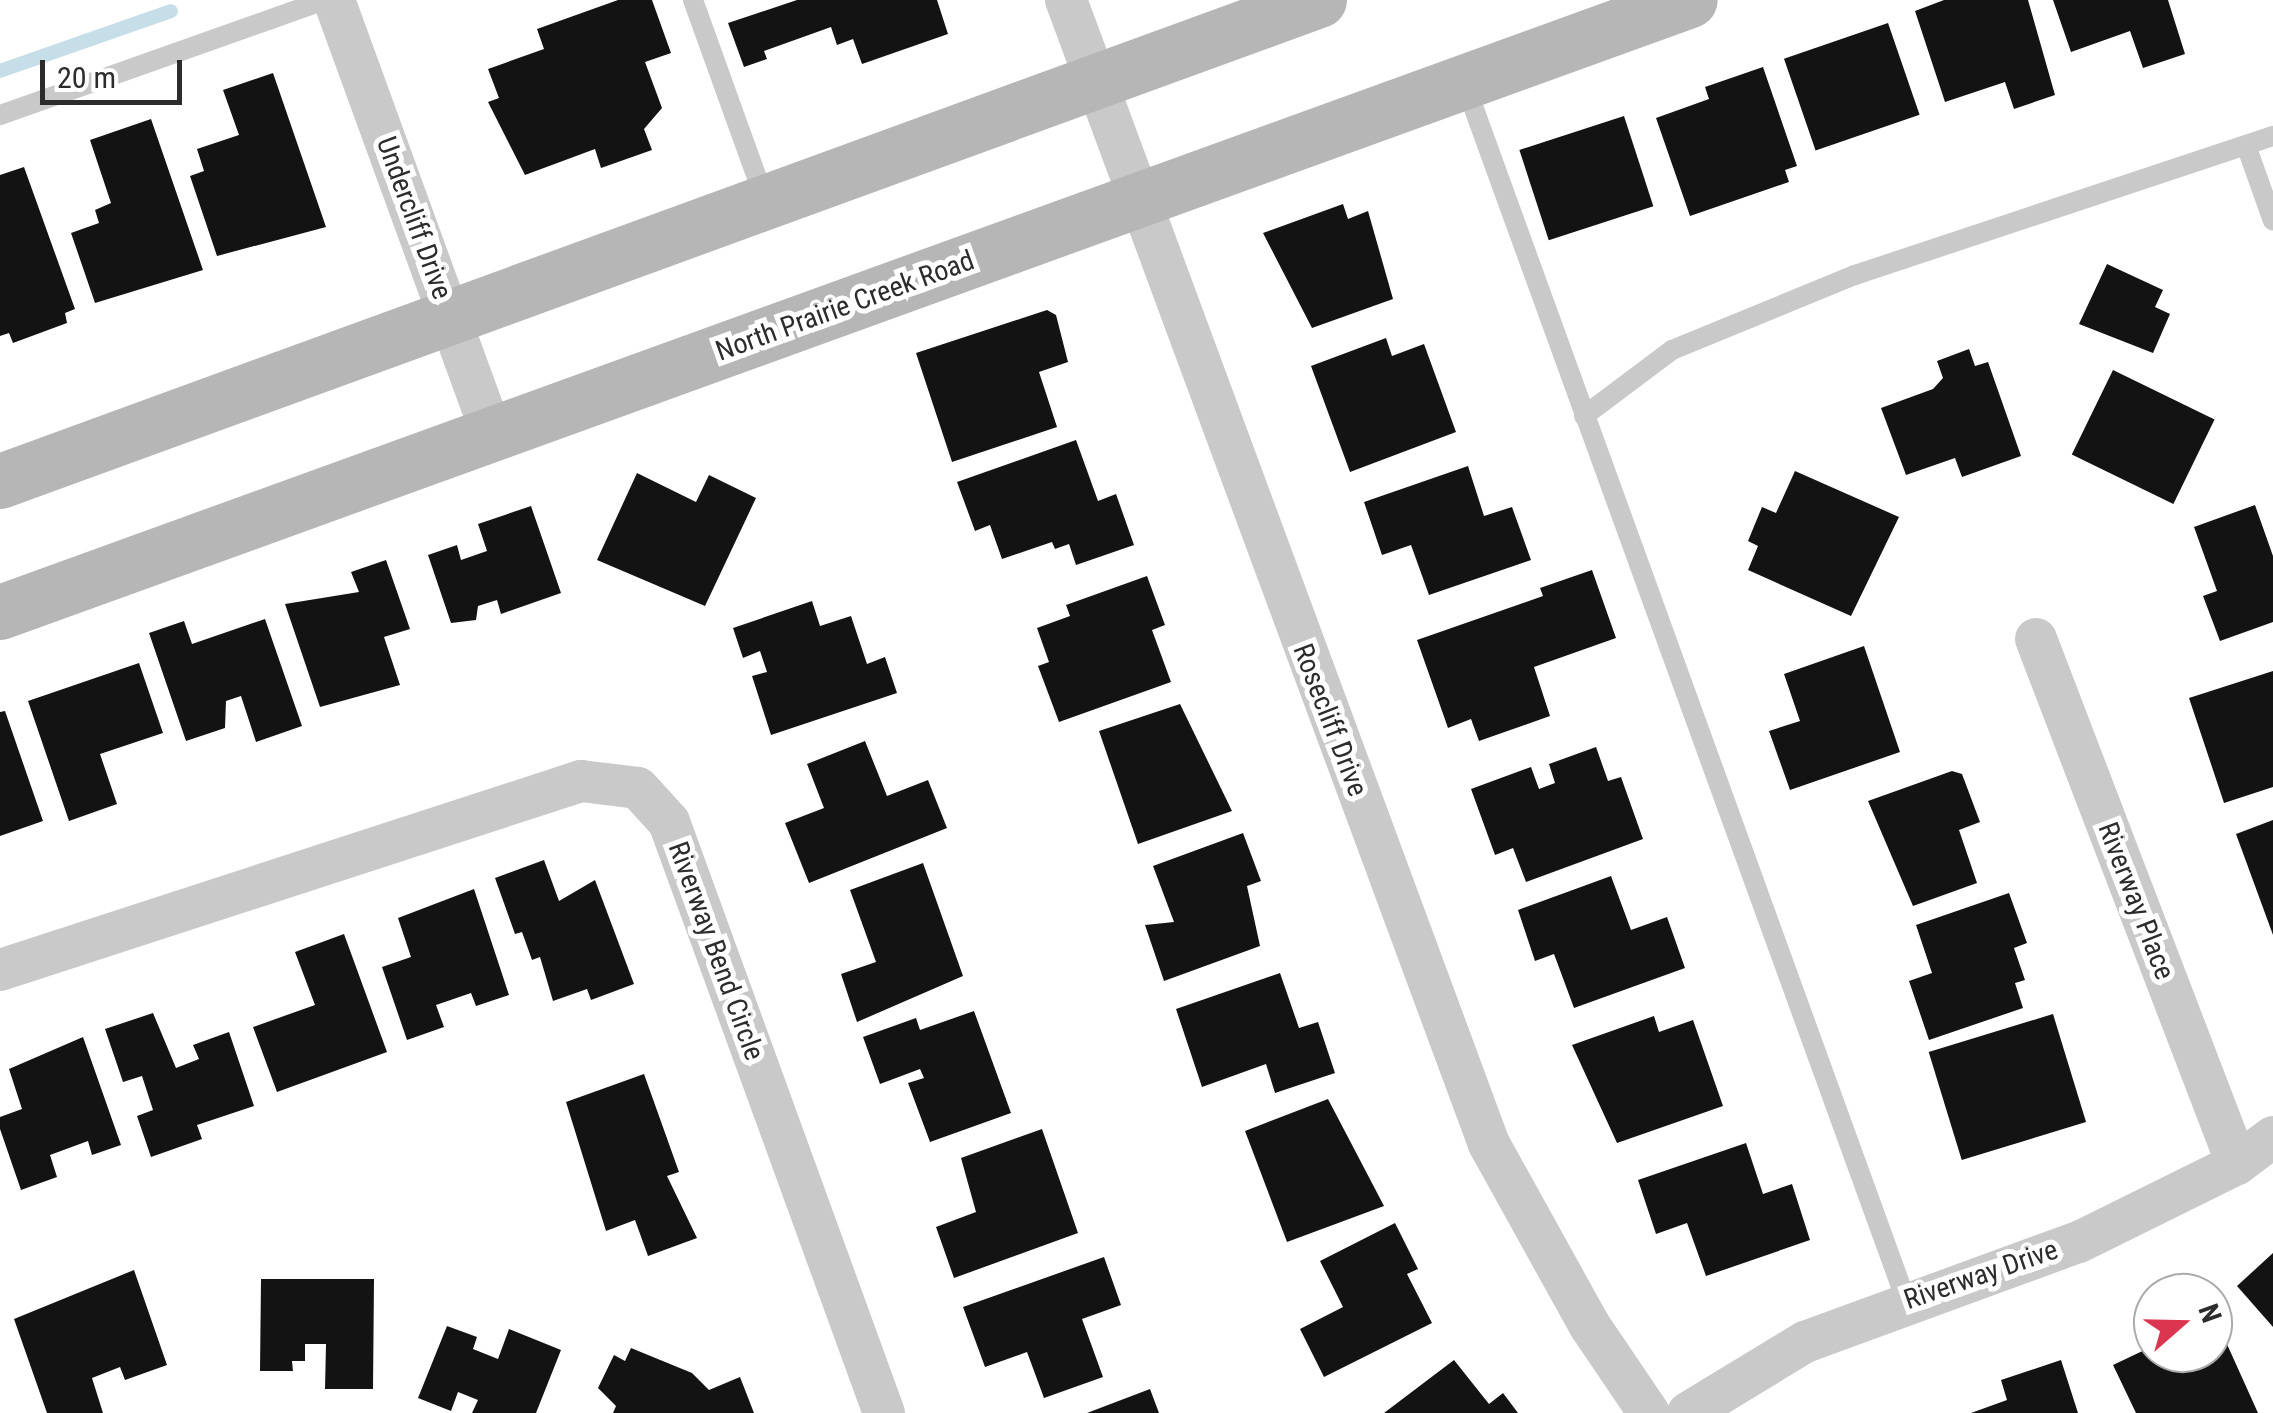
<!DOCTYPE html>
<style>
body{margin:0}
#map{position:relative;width:2273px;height:1413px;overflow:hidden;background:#fff;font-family:"Roboto Condensed",sans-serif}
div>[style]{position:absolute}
.stream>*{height:14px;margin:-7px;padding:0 7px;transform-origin:7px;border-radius:7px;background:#c6dee8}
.building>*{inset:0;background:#131313;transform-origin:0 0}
.service>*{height:20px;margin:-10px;padding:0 10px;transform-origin:10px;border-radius:10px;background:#c9c9c9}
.minor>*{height:42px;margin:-21px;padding:0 21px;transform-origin:21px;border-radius:21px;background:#c9c9c9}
.secondary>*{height:55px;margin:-27.5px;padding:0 27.5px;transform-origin:27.5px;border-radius:27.5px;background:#b6b6b6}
span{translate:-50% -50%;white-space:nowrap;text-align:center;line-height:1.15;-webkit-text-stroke:10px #fff;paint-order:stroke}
.street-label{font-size:28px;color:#2c2c2c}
.north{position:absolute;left:2133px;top:1273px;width:100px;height:100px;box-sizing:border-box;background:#fff;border:2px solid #ababab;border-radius:50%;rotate:70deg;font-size:28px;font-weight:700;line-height:40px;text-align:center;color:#2c2c2c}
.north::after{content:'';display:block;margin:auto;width:35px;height:45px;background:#db3550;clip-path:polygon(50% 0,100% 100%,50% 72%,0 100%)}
.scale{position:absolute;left:40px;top:60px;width:142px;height:45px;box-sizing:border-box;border:5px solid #2c2c2c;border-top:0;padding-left:12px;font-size:30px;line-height:35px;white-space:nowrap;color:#2c2c2c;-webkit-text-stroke:8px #fff;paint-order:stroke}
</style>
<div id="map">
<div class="stream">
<div style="left:0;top:71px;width:181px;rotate:-19.3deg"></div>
</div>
<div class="building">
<div style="clip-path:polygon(618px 0,652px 0,671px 53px,645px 62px,662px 108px,644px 129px,652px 150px,601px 168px,595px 149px,525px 175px,488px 102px,499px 98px,488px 69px,544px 49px,537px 29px)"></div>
<div style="clip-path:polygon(797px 0,937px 0,948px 34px,862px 64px,853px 39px,837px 45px,831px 27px,764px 51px,767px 59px,744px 67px,728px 23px)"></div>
<div style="clip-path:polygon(1944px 0,2028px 0,2055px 95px,2014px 109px,2005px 82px,1945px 102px,1915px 11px)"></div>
<div style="clip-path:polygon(2053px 0,2168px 0,2185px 54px,2143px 68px,2130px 31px,2071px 52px)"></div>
<div style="left:1888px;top:23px;width:97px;height:110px;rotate:71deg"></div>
<div style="clip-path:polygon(1763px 67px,1797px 166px,1785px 170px,1789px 182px,1690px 216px,1656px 118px,1709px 99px,1705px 87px)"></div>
<div style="clip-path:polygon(273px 73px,326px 227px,217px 256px,190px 176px,204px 171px,197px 149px,239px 135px,223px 90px)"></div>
<div style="left:1624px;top:116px;width:95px;height:110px;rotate:72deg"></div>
<div style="clip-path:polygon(151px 119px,203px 270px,95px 303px,71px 233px,99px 223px,95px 210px,111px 203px,90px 140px)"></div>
<div style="clip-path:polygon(24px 167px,75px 309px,65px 313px,67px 323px,13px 343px,9px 333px,0 336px,0 175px)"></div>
<div style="clip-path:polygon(1343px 204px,1348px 219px,1368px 211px,1393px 299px,1312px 328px,1263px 233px)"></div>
<div style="clip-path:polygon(2107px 264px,2163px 290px,2155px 307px,2170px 314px,2153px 353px,2079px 324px)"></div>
<div style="clip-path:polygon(1047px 310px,1056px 315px,1068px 362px,1039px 372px,1057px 427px,952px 462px,916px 353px)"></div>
<div style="clip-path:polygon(1386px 338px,1392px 356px,1424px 344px,1456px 432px,1350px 472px,1311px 366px)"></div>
<div style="clip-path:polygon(1969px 349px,1975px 366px,1988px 362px,2021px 456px,1962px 477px,1955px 458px,1906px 475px,1881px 408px,1933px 389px,1943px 378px,1937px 361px)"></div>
<div style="left:2113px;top:370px;width:113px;height:94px;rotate:26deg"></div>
<div style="clip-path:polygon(1076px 440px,1098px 501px,1116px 494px,1134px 545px,1076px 565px,1069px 544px,1055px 549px,1052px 542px,1002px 559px,990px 525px,975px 531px,957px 482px)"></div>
<div style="clip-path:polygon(1468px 466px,1484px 516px,1512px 507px,1531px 560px,1429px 595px,1411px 545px,1382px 555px,1364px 502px)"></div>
<div style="clip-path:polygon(1795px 471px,1899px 517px,1851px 616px,1748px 570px,1758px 546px,1748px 541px,1762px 507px,1776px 513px)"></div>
<div style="clip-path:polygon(637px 473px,696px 502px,709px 475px,756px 498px,705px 606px,597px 560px)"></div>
<div style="clip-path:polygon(2255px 505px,2273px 556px,2273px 622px,2220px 641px,2203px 596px,2217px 591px,2194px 527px)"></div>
<div style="clip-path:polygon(531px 506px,561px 593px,501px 614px,497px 600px,478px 606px,476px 620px,451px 623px,428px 555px,457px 545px,461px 560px,487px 551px,478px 524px)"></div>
<div style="clip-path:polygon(386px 560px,410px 629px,384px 637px,400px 685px,320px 707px,285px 604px,359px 592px,351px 572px)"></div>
<div style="clip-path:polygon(1592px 570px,1616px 638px,1534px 667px,1550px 716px,1479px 741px,1471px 719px,1448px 728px,1417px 640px,1543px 596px,1540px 588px)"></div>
<div style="clip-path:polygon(1147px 576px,1165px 625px,1152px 630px,1171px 682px,1059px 722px,1038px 666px,1049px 662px,1037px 628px,1070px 616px,1066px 605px)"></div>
<div style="clip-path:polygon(812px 601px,820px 626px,851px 616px,867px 664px,885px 657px,897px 693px,771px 735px,752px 676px,767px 672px,760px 651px,743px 658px,733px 628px)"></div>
<div style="clip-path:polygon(265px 619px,302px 726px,256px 742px,241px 696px,226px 701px,225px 728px,186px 741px,149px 633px,184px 621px,192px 644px)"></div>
<div style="clip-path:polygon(1864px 646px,1900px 752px,1790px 790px,1769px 731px,1800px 721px,1784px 674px)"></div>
<div style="clip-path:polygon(139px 663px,163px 733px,100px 754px,117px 804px,69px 821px,28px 701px)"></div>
<div style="clip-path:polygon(2273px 671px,2273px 787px,2224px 803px,2189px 698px)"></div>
<div style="clip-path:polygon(1180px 704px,1232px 811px,1138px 844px,1099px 731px)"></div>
<div style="clip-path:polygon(5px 711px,43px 821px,0 836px,0 712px)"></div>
<div style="clip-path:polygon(865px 741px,887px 796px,928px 780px,947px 828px,809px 883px,785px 823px,824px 808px,807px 764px)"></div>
<div style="clip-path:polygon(1596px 747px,1608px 781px,1621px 777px,1643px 839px,1526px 882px,1513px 848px,1495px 855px,1471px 789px,1531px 767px,1539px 789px,1555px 783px,1549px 764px)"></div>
<div style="clip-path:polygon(1952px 771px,1962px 774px,1980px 822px,1959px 830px,1977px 883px,1913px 906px,1868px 801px)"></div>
<div style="clip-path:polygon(2273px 820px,2273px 935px,2236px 834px)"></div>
<div style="clip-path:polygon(1243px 833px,1261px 881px,1247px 886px,1260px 946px,1164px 981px,1145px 925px,1174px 922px,1153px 866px)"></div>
<div style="clip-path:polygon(544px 860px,559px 901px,595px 880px,634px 984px,591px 1000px,587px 989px,553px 1001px,540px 957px,532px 960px,522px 932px,515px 934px,495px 878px)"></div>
<div style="clip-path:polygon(923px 863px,963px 976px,857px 1022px,841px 974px,876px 962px,850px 890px)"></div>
<div style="clip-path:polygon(1611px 876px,1631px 930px,1667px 917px,1685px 968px,1574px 1008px,1554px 954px,1535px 961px,1518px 910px)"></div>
<div style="clip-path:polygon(474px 889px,509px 995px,476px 1006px,471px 993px,436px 1005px,444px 1027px,407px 1040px,382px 967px,411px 957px,398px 918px)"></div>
<div style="clip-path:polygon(2009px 893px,2027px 943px,2014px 948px,2025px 980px,2015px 983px,2023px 1008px,1929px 1040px,1909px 981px,1932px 973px,1916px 925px)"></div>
<div style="clip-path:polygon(344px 934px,387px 1052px,277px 1092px,253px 1027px,315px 1005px,295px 952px)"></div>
<div style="clip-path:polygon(1280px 973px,1299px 1028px,1318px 1022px,1335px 1073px,1275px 1093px,1266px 1064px,1202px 1087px,1176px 1009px)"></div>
<div style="clip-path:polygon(974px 1011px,1011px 1113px,930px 1142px,908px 1083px,924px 1078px,920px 1069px,880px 1084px,863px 1037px,916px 1018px,920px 1030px)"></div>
<div style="clip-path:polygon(153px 1013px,176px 1068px,199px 1059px,193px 1045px,229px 1032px,254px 1106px,197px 1125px,202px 1139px,151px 1157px,137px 1116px,153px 1110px,142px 1076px,123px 1082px,105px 1029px)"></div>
<div style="left:2053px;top:1014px;width:113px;height:130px;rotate:73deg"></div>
<div style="clip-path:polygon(1654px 1016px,1659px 1032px,1693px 1020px,1723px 1106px,1617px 1143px,1572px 1045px)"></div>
<div style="clip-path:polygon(83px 1037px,121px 1145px,92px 1155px,88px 1141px,50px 1155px,57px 1177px,21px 1190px,0 1129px,0 1117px,22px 1109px,9px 1069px)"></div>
<div style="clip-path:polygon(644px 1074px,679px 1172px,667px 1176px,697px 1238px,648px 1256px,635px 1220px,606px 1231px,566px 1102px)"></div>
<div style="clip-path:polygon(1328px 1099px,1384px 1206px,1287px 1242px,1245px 1131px)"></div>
<div style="clip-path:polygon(1042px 1129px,1078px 1233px,954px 1278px,936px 1227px,976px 1212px,961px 1158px)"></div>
<div style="clip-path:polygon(1746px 1143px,1763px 1194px,1792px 1184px,1810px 1240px,1706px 1276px,1687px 1223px,1656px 1234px,1638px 1180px)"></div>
<div style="clip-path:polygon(1395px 1223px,1418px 1269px,1407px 1274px,1432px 1323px,1324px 1377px,1300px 1329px,1343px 1307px,1320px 1261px)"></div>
<div style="clip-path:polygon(2273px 1253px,2273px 1327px,2237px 1286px)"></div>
<div style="clip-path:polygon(1104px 1257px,1121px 1305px,1082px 1319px,1103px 1377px,1044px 1398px,1027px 1352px,985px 1367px,963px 1307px)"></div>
<div style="clip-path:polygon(134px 1270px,167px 1365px,125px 1380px,120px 1367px,92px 1378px,103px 1413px,47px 1413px,14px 1319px)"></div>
<div style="clip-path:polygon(261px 1279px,374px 1279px,373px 1389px,325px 1389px,326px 1344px,305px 1344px,305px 1361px,292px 1361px,293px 1371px,260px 1371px)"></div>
<div style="clip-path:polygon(447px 1326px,477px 1337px,473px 1349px,498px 1359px,509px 1329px,561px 1350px,536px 1413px,472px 1413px,478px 1400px,458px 1392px,451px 1411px,418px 1398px)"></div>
<div style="clip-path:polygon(2226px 1342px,2258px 1413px,2136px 1413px,2113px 1365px,2153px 1346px,2153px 1353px,2213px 1353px)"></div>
<div style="clip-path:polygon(631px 1348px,692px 1373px,709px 1390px,740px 1377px,754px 1413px,613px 1413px,616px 1406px,598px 1388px,614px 1355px,625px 1361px)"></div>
<div style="clip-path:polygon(1454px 1360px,1489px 1404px,1503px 1393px,1518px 1413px,1384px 1413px)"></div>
<div style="clip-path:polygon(2061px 1360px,2078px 1413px,1971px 1413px,2007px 1400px,2001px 1380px)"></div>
<div style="clip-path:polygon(1150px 1389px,1159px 1413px,1087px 1413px)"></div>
</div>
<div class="service">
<div style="left:693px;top:0;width:213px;rotate:70.2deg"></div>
<div style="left:1465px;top:84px;width:1293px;rotate:70.07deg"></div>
<div style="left:0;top:115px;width:345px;rotate:-19.5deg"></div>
<div style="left:2247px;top:148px;width:77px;rotate:70.4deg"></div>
<div style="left:1584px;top:416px;width:110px;rotate:-36.9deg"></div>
<div style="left:1672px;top:350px;width:198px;rotate:-22.3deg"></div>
<div style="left:1855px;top:275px;width:441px;rotate:-18.4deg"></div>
</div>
<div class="minor">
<div style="left:334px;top:0;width:464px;rotate:70deg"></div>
<div style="left:1066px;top:0;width:1220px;rotate:69.71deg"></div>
<div style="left:1489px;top:1144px;width:208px;rotate:61deg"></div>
<div style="left:1590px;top:1326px;width:105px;rotate:55.9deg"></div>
<div style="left:2036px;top:639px;width:562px;rotate:69.05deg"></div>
<div style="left:0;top:970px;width:611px;rotate:-18.02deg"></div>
<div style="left:581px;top:781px;width:57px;rotate:7deg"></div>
<div style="left:638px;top:788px;width:46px;rotate:47.6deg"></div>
<div style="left:669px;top:822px;width:629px;rotate:70.01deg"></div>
<div style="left:1688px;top:1413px;width:137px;rotate:-31.3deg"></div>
<div style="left:1805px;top:1342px;width:292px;rotate:-20.1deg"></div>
<div style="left:2079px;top:1242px;width:176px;rotate:-26.3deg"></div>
<div style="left:2237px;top:1164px;width:45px;rotate:-36.9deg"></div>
</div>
<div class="secondary">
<div style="left:0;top:481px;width:1404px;rotate:-20.04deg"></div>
<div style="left:0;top:612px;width:1797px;rotate:-19.91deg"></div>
</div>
<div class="street-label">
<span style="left:414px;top:218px;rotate:70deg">Undercliff Drive</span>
<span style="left:845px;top:306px;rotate:-20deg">North Prairie Creek Road</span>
<span style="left:1330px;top:720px;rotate:69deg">Rosecliff Drive</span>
<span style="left:2136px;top:901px;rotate:69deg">Riverway Place</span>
<span style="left:716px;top:951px;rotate:70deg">Riverway Bend Circle</span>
<span style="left:1981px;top:1275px;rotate:-19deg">Riverway Drive</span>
</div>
<div class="north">N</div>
<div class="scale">20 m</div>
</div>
